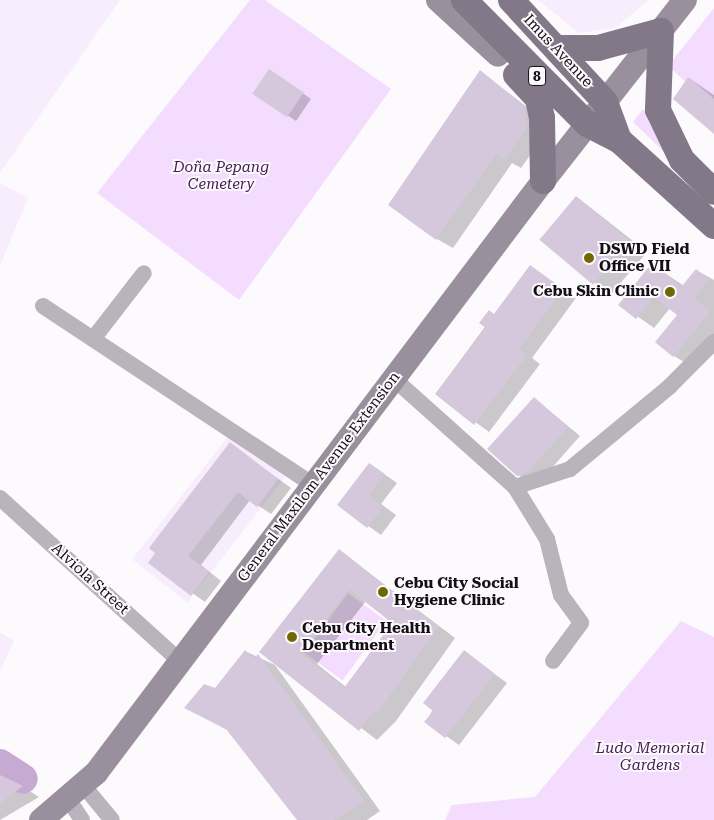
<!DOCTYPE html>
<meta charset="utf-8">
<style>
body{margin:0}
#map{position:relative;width:714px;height:820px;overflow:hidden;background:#fdfafe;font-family:"Roboto Serif",serif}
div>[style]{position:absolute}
.built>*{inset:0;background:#f8edfd;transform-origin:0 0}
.green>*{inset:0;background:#f3dcfd;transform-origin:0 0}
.shadow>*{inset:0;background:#0003}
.river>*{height:30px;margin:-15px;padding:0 15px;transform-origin:15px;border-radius:15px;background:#c6aad2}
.building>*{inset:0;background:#d6c8dc;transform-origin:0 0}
.street>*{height:16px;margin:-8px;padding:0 8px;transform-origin:8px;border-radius:8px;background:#b9b3bc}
.secondary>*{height:24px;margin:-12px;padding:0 12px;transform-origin:12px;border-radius:12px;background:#9a909d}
.primary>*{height:26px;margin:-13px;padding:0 13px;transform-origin:13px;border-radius:13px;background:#837887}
.dots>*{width:14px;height:14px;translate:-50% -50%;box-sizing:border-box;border:2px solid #fdfafe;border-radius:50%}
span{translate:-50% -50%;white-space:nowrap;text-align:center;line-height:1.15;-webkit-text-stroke:4px #fdfafe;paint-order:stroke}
.shield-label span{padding:1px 4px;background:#fdfafe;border:1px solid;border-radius:4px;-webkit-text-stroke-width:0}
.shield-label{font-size:14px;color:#140f16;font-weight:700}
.street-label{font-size:15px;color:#140f16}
.park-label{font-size:15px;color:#442051;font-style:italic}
.poi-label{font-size:15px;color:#140f16;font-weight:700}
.left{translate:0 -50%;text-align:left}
.right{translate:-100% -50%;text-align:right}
</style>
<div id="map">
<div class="built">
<div style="clip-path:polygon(0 0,120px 0,0 173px)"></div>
<div style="clip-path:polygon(538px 0,649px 0,615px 28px,579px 33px)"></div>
<div style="clip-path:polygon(0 183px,28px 198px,0 266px)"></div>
<div style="left:230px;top:434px;width:70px;height:159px;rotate:38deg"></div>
<div style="clip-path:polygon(0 632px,14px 641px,0 671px)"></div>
</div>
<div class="green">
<div style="clip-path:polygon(250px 0,265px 0,391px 89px,239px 300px,97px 193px)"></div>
<div style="clip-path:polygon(714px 8px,714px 107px,668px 66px)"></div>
<div style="clip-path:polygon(642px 110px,646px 110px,666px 154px,633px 122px)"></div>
<div style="left:348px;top:593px;width:47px;height:74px;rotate:36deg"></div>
<div style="clip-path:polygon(681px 621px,714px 637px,714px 820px,445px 820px,452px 805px,535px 797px)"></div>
</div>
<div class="shadow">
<div style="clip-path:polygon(480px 71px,540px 117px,543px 137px,521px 168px,512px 163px,453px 248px,437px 239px)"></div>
<div style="clip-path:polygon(278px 76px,311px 99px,296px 121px,254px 93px)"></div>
<div style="clip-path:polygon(689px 78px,714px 95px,714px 133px)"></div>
<div style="clip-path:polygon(577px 197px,647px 252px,612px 293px,595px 283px)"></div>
<div style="clip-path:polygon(653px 265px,684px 286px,696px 270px,714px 280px,714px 338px,691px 366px,674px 356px,678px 315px,670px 308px,654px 328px,620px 304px)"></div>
<div style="clip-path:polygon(530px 266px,576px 298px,532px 358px,540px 364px,489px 432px,436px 393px)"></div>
<div style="clip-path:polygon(534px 398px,580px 436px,542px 479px,532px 483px,518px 475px)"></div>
<div style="clip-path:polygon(230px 444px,291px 488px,271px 514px,250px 500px,201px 565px,221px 581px,205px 602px,150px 563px)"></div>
<div style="clip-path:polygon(370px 464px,397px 483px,381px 504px,396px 515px,381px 535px,339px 505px)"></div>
<div style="clip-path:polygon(evenodd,340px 551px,455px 638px,396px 721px,377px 740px,261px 652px,340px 551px,366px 601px,394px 623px,346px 687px,317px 664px,366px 601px)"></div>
<div style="clip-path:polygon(245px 651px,275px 665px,380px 811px,367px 820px,299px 820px,229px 731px,186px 708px,215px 690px)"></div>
<div style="clip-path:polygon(464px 652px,507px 683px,459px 745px,426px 722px)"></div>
<div style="clip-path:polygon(0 776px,23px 787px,39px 797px,0 820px)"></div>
</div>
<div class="river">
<div style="left:0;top:764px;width:27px;rotate:33deg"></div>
</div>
<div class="building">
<div style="left:269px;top:69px;width:42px;height:30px;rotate:34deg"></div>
<div style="clip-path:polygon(480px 70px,524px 106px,527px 128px,504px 160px,496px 154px,436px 240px,388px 205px)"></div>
<div style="clip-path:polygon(688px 77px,714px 99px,714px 134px,673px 99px)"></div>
<div style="left:576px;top:196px;width:70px;height:57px;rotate:40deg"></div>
<div style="clip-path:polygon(652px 263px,681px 287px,696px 269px,709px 280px,694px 298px,711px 311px,673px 357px,655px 342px,677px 315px,654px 297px,636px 319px,618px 305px)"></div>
<div style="clip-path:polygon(530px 265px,563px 289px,519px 349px,527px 355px,474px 425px,435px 394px,486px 328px,479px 323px,489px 310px,494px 314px)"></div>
<div style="clip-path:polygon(534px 397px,568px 427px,528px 472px,517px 476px,487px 449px)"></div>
<div style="clip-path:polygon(230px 442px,278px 479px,257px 507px,238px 492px,188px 556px,209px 572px,191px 596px,148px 563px,155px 553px,149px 548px)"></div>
<div style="clip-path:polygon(369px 463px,385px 474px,369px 496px,383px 507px,367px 528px,337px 505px)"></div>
<div style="clip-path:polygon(evenodd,339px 549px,438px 627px,378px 712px,375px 710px,359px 731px,259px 652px,339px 549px,349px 589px,392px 623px,344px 688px,300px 653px,349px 589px)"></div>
<div style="clip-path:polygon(245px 650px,254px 659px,258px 654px,364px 801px,334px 820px,297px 820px,226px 729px,184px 708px,204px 684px,215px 688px)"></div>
<div style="clip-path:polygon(464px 650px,495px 674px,445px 738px,424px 722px,433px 711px,423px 703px)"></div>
<div style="clip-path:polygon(0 775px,23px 786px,0 803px)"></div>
</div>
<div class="street">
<div style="left:43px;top:306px;width:323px;rotate:33.5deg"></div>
<div style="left:93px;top:339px;width:83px;rotate:-52.3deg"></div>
<div style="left:393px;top:378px;width:164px;rotate:41.8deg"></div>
<div style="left:515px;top:487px;width:61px;rotate:58.4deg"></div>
<div style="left:547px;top:539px;width:58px;rotate:76deg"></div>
<div style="left:561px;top:595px;width:34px;rotate:54deg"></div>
<div style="left:581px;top:623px;width:47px;rotate:126.4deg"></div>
<div style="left:515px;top:487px;width:58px;rotate:-18.1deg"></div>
<div style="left:570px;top:469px;width:129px;rotate:-39.6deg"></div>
<div style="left:669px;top:387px;width:64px;rotate:-45deg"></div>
<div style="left:0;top:498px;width:243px;rotate:42.2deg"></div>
<div style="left:83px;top:785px;width:45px;rotate:50.4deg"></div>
<div style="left:68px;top:799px;width:25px;rotate:56deg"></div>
</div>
<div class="secondary">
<div style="left:438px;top:0;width:81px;rotate:42.5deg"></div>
<div style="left:41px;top:820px;width:72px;rotate:-40.5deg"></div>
<div style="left:96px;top:773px;width:742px;rotate:-52.94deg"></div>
<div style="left:543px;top:181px;width:230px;rotate:-51.9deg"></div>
</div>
<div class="primary">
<div style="left:464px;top:0;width:175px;rotate:45.2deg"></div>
<div style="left:587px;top:124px;width:36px;rotate:27deg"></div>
<div style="left:619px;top:140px;width:128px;rotate:42.2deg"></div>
<div style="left:511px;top:0;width:139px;rotate:47.3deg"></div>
<div style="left:605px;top:102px;width:40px;rotate:69.8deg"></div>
<div style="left:557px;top:48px;width:41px"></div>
<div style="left:598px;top:48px;width:65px;rotate:-15.1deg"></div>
<div style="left:661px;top:31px;width:79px;rotate:92.2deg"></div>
<div style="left:658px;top:110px;width:55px;rotate:64.4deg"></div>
<div style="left:682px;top:160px;width:45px;rotate:45deg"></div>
<div style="left:516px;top:75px;width:33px;rotate:47deg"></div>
<div style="left:538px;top:99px;width:19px;rotate:78deg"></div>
<div style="left:542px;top:118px;width:63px;rotate:89.1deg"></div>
</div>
<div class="dots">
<div style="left:589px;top:258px;background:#6e6903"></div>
<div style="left:670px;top:292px;background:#6e6903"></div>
<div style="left:383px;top:592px;background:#6e6903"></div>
<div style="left:292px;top:637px;background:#6e6903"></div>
</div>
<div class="shield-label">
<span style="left:537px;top:76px">8</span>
</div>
<div class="street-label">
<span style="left:558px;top:51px;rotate:47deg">Imus Avenue</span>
<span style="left:319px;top:477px;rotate:-53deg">General Maxilom Avenue Extension</span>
<span style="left:90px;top:579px;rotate:42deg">Alviola Street</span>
</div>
<div class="park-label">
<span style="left:221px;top:176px">Doña Pepang<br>Cemetery</span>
<span style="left:650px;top:757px">Ludo Memorial<br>Gardens</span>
</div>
<div class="poi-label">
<span class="left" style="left:599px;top:258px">DSWD Field<br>Office VII</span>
<span class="right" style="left:659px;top:292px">Cebu Skin Clinic</span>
<span class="left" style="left:394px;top:592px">Cebu City Social<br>Hygiene Clinic</span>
<span class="left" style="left:302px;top:637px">Cebu City Health<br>Department</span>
</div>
</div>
